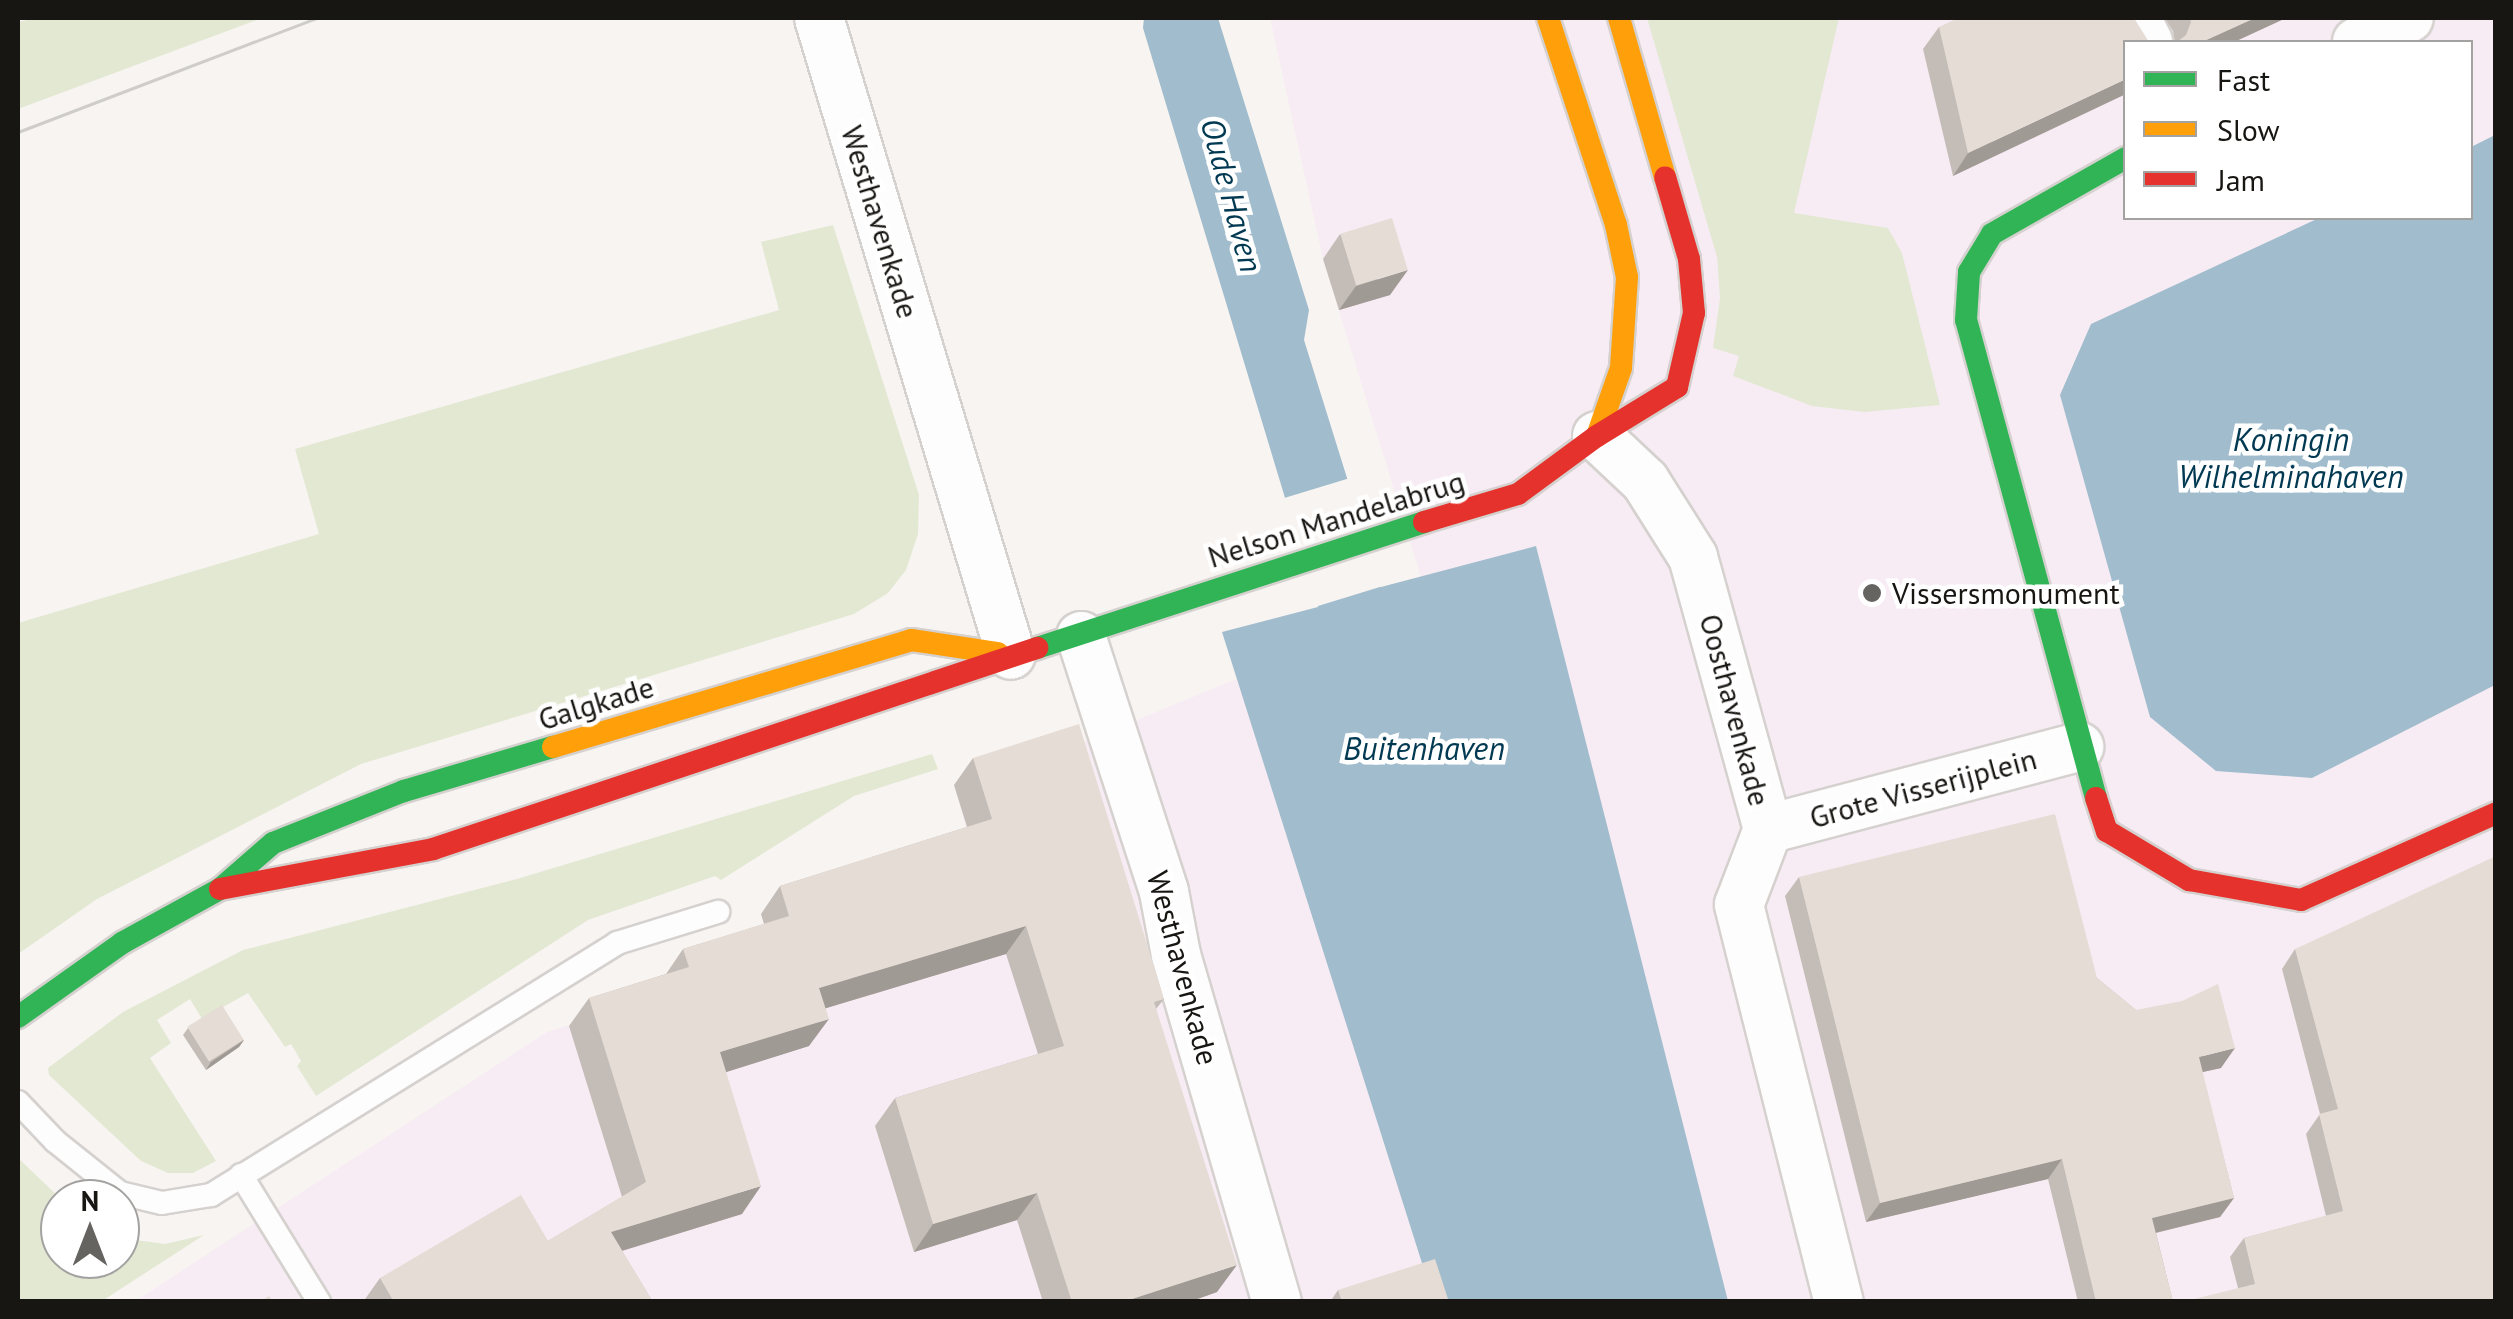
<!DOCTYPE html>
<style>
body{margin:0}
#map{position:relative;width:2513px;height:1319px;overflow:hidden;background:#f8f4f1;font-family:"PT Sans",sans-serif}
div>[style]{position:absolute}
.industrial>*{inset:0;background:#f7ecf4}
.green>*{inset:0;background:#e3e8d3}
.water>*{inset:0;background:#a1bccc}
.pier>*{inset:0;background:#f8f4f1;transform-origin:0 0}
.roads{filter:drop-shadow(2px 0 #d5d1cf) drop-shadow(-2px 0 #d5d1cf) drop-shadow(0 2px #d5d1cf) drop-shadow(0 -2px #d5d1cf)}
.lane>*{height:22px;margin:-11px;padding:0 11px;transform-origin:11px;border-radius:11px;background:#fefdfd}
.street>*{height:48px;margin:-24px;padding:0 24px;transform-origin:24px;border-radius:24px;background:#fefdfd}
.fast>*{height:22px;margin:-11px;padding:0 11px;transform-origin:11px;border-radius:11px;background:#30b455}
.slow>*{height:22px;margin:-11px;padding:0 11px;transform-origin:11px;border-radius:11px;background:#ff9f0a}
.jam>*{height:22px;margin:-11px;padding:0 11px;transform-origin:11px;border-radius:11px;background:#e5322d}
.tram>*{height:2.5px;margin:-1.25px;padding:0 1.25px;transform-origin:1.25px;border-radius:1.25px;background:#cecdcc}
.wall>*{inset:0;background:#c4bdb7}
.shaded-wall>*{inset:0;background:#a09a95}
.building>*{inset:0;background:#e4dcd5;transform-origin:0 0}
.dots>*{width:28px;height:28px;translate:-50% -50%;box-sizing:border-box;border:5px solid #fff;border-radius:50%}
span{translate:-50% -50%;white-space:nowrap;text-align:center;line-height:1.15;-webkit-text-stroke:9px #fff;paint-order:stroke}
.street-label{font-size:30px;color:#181613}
.poi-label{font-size:30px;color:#181613}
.left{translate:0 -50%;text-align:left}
.water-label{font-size:32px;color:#003951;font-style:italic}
.frame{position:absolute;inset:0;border:20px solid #181613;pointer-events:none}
.legend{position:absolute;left:2123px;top:40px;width:350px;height:180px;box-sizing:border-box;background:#fff;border:2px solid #a3a2a1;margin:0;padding:12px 18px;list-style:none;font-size:30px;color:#181613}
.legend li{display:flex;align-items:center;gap:20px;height:50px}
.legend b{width:50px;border:2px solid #a3a2a1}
.north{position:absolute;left:40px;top:1179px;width:100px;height:100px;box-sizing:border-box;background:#fff;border:2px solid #a3a2a1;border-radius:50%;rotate:0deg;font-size:28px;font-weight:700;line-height:40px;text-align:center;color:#181613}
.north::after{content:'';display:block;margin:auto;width:35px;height:45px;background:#666461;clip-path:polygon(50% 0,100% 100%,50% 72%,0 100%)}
</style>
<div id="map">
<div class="industrial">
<div style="clip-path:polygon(evenodd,1270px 18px,2495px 18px,2495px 1301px,134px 1302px,547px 1032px,669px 995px,769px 943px,761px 914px,972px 847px,954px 785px,1059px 752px,1428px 600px,1323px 259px,1270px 18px,2126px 42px,2470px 42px,2470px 218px,2126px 218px,2126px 42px)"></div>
</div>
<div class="green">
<div style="clip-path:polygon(37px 18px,262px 18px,18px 109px,18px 22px)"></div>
<div style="clip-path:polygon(1647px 18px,1839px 18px,1794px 213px,1888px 228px,1902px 253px,1940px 405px,1864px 412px,1812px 406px,1733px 376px,1739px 356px,1713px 348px,1720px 298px,1717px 257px)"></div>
<div style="clip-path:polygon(833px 225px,919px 495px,918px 534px,906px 570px,888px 593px,854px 614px,361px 764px,97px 899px,18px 954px,18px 623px,319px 534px,295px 449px,779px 310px,761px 242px)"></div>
<div style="clip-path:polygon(932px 754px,938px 769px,854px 796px,721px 880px,715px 876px,588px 920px,316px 1096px,297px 1066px,301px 1061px,291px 1044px,285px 1047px,248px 993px,202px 1019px,190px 999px,157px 1020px,171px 1043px,150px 1058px,216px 1161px,193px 1173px,168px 1173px,141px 1161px,49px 1075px,48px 1068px,123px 1012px,243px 950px,517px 879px)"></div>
<div style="clip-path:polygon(18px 1158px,61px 1199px,60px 1259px,120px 1259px,120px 1238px,165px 1244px,204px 1235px,102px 1301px,18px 1301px)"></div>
</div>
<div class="water">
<div style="clip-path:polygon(1144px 18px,1218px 18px,1309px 310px,1304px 340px,1381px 587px,1536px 546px,1728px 1301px,1434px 1301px,1222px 632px,1318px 607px,1143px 28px)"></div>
<div style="clip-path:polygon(2495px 135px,2495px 685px,2312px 778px,2216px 771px,2150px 717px,2060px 395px,2091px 324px,2319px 218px,2470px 218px,2471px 147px)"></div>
</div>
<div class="pier">
<div style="left:1350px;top:478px;width:113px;height:73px;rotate:73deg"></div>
</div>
<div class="roads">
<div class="lane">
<div style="left:18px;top:1102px;width:54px;rotate:46.5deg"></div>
<div style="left:55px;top:1141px;width:83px;rotate:38.7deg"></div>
<div style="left:120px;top:1193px;width:43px;rotate:13.4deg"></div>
<div style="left:162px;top:1203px;width:50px;rotate:-9.3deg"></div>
<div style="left:211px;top:1195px;width:478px;rotate:-31.8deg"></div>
<div style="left:617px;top:943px;width:106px;rotate:-17.1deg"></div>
<div style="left:241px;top:1175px;width:149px;rotate:58.4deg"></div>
</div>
<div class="street">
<div style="left:819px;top:18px;width:665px;rotate:73.23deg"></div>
<div style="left:2136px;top:18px;width:27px;rotate:63deg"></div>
<div style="left:2357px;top:42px;width:57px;rotate:-24.8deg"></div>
<div style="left:1597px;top:436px;width:66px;rotate:43.2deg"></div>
<div style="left:1645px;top:481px;width:90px;rotate:57.7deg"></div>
<div style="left:1693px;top:557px;width:282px;rotate:74.6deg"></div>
<div style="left:1768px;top:829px;width:81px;rotate:110.9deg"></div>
<div style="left:1739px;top:905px;width:409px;rotate:75.9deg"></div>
<div style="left:1081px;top:636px;width:269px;rotate:72deg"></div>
<div style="left:1164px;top:892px;width:64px;rotate:79.2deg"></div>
<div style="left:1176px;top:955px;width:361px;rotate:73.8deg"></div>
<div style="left:1768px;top:829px;width:322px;rotate:-14.8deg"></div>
</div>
<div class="fast">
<div style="left:1037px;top:648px;width:407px;rotate:-18deg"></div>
<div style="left:2096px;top:798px;width:495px;rotate:-105.2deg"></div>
<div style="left:1966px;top:320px;width:48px;rotate:-86.4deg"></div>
<div style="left:1969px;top:272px;width:44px;rotate:-58.8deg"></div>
<div style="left:1992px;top:234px;width:154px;rotate:-29.6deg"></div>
<div style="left:18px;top:1017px;width:128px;rotate:-35.4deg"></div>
<div style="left:122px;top:943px;width:112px;rotate:-28.9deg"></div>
<div style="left:220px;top:889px;width:70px;rotate:-41deg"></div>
<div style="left:273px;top:843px;width:141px;rotate:-21.7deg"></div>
<div style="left:404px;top:791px;width:155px;rotate:-16.5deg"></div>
</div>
<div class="slow">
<div style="left:1548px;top:18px;width:218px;rotate:71.8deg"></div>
<div style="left:1616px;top:225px;width:53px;rotate:78.1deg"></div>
<div style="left:1627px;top:277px;width:91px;rotate:93.8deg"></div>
<div style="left:1621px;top:368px;width:72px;rotate:109.4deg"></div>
<div style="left:1619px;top:18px;width:166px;rotate:73.9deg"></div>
<div style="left:553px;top:747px;width:374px;rotate:-16.6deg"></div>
<div style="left:911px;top:640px;width:88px;rotate:8.5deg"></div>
</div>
<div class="jam">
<div style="left:1424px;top:522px;width:98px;rotate:-16.6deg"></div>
<div style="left:1518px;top:494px;width:98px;rotate:-36.3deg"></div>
<div style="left:1597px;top:436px;width:94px;rotate:-31.5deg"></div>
<div style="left:1677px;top:387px;width:76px;rotate:-77.1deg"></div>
<div style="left:1694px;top:313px;width:54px;rotate:-95.3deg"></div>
<div style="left:1689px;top:259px;width:85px;rotate:-106.3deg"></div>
<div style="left:2096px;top:798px;width:35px;rotate:72deg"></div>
<div style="left:2107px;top:831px;width:96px;rotate:30.9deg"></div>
<div style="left:2189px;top:880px;width:114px;rotate:10.1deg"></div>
<div style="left:2301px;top:900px;width:214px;rotate:-24deg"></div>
<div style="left:220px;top:889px;width:217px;rotate:-10.6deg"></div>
<div style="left:433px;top:849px;width:637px;rotate:-18.41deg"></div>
</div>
</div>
<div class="tram">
<div style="left:18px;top:132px;width:320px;rotate:-20.9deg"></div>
</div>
<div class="wall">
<div style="clip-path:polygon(2134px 18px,1953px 176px,1923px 49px,1939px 27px)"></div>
<div style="clip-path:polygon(2165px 18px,2286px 18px,2234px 42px,2175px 42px,2173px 31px)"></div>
<div style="clip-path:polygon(1340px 234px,1390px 295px,1339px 310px,1323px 259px)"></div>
<div style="clip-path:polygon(973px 758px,1164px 999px,1156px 1009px,1217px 1292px,1189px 1302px,1043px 1302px,1017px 1220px,914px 1252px,875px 1126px,895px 1098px,1038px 1054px,1006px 954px,826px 1008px,809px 1046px,726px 1072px,742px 1214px,622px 1251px,653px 1302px,363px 1302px,380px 1278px,548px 1241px,622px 1197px,569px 1026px,589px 998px,666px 974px,683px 949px,764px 924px,761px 914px,780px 886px,967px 827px,954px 785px)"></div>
<div style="clip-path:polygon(1799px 877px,2097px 978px,2136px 1010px,2221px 1068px,2202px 1072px,2234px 1198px,2220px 1217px,2156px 1233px,2173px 1302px,2078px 1302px,2048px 1179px,1866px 1222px,1785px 896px)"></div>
<div style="clip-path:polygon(2295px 949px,2496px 1302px,2238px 1288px,2230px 1257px,2244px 1238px,2326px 1216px,2306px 1134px,2320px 1114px,2282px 969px)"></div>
<div style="clip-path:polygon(188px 1028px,244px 1040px,239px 1047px,206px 1070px,183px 1035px)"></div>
<div style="clip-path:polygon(1338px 1290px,1449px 1302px,1330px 1302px)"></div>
</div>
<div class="shaded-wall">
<div style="clip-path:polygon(2255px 18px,2286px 18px,2234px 42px,2202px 42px)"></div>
<div style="clip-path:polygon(2126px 79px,2126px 94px,1953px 176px,1968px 153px)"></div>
<div style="clip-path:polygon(1408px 270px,1390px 295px,1339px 310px,1356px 286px)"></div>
<div style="clip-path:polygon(1026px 926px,1006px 954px,800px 1016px,819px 988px)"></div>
<div style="clip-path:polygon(829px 1019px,809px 1046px,701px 1080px,720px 1052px)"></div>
<div style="clip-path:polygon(244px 1040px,239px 1047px,206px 1070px,211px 1062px)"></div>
<div style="clip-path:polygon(2235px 1048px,2221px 1068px,2185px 1076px,2199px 1057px)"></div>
<div style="clip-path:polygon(2062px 1159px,2048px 1179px,1866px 1222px,1880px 1203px)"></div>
<div style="clip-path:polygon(761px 1186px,742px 1214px,592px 1260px,611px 1232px)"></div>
<div style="clip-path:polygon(1037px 1193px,1017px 1220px,914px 1252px,933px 1224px)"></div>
<div style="clip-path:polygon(2234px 1198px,2220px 1217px,2138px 1237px,2152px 1218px)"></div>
<div style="clip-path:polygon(1237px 1265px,1217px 1292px,1189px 1302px,1123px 1302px)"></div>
</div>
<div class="building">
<div style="clip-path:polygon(1958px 18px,2134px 18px,2149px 42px,2126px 42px,2126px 79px,1968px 153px,1939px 27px)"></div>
<div style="clip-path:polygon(2190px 18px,2255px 18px,2202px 42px,2177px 42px,2186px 35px,2191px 22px)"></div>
<div style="left:1392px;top:218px;width:54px;height:54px;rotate:73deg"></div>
<div style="clip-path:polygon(1079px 724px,1164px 999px,1154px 1002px,1237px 1265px,1123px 1302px,1072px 1302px,1037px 1193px,933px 1224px,895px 1098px,1064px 1046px,1026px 926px,819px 988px,829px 1019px,720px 1052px,761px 1186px,611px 1232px,653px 1302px,394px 1302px,380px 1278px,521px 1195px,548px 1241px,646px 1182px,589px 998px,689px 967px,683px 949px,789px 916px,780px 886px,992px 819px,973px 758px)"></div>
<div style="clip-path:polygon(2055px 814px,2097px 978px,2136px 1010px,2182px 1001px,2218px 984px,2235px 1048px,2199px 1057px,2234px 1198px,2152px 1218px,2173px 1302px,2096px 1302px,2062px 1159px,1880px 1203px,1799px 877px)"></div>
<div style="clip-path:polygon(2496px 856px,2496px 1302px,2182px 1302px,2255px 1284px,2244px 1238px,2343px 1211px,2319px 1114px,2338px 1109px,2295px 949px)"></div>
<div style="left:222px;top:1005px;width:41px;height:41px;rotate:58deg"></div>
<div style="clip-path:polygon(1435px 1259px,1449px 1302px,1342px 1302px,1338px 1290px)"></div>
<div style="clip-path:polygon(269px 1296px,273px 1302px,260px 1302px)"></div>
</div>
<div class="dots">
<div style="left:1872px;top:593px;background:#666461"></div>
</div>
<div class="street-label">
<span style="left:880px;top:222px;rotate:73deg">Westhavenkade</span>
<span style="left:1336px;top:519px;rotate:-17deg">Nelson Mandelabrug</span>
<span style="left:596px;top:703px;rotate:-17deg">Galgkade</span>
<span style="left:1735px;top:710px;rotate:75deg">Oosthavenkade</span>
<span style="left:1923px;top:788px;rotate:-15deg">Grote Visserijplein</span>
<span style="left:1183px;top:968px;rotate:75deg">Westhavenkade</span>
</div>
<div class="poi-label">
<span class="left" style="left:1892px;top:593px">Vissersmonument</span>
</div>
<div class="water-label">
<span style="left:1232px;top:195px;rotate:75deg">Oude Haven</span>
<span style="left:2291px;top:458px">Koningin<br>Wilhelminahaven</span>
<span style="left:1424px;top:748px">Buitenhaven</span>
</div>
<div class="frame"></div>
<ul class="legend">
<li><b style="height:12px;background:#30b455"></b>Fast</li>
<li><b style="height:12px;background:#ff9f0a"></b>Slow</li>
<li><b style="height:12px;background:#e5322d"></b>Jam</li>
</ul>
<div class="north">N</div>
</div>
